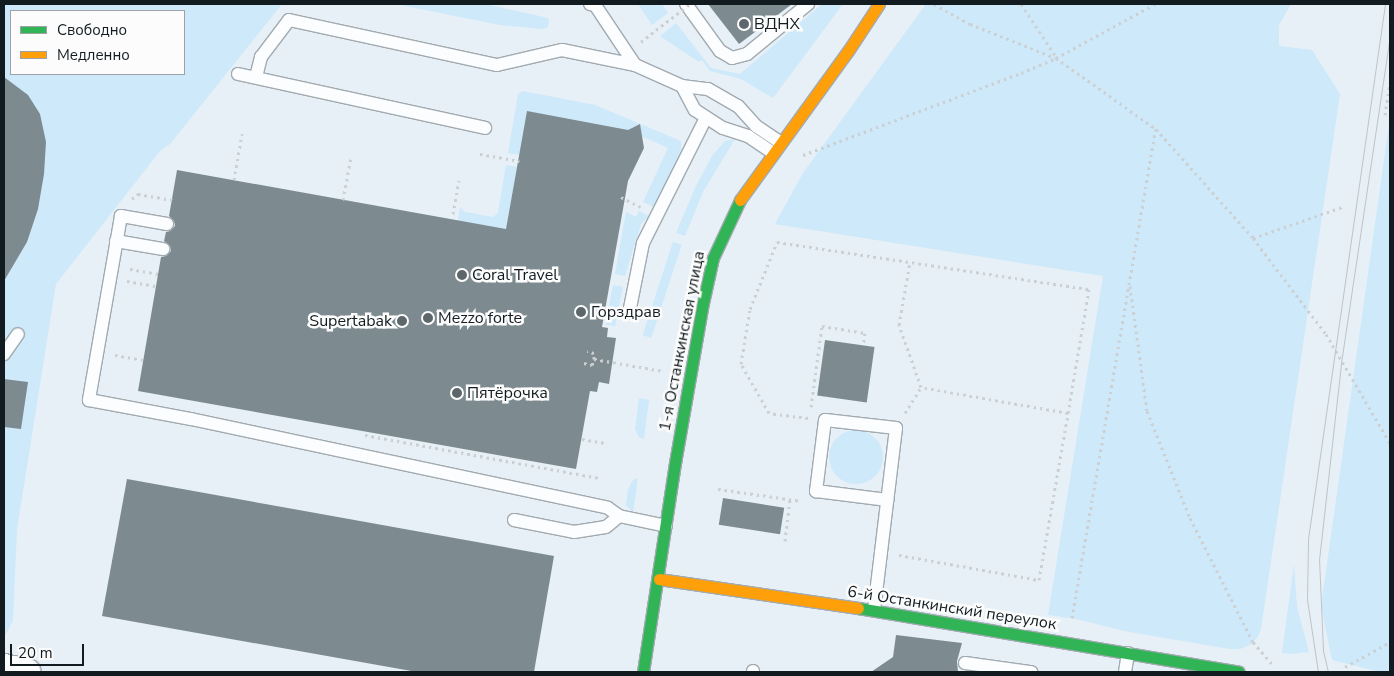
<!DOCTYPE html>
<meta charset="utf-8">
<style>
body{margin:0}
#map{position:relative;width:1394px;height:676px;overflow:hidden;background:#e6f0f6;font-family:"Nunito Sans",sans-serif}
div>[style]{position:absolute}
.green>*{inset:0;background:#cde9fa;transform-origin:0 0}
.round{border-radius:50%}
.building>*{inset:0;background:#7d8b90;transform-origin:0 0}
.path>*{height:3px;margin-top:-1.5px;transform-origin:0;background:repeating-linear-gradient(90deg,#ccd0d3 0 2.5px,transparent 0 6.5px)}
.roads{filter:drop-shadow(1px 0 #a2aab0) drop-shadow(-1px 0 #a2aab0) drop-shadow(0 1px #a2aab0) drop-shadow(0 -1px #a2aab0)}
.lane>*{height:12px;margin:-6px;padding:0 6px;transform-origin:6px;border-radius:6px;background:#fbfdfe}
.street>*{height:26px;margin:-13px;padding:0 13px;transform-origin:13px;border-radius:13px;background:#fbfdfe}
.fast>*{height:11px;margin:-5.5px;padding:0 5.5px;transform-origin:5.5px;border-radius:5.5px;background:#30b455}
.slow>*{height:11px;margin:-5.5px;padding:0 5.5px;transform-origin:5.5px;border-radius:5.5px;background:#ff9f0a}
.tram>*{height:1px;margin:-0.5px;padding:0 0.5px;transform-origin:0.5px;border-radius:0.5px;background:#c1c3c5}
.path-bridge>*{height:3px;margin-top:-1.5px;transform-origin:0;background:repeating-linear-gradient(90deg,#ccd0d3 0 2.5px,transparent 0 6.5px)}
.dots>*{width:14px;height:14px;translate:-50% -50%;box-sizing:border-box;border:2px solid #fcfcfc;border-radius:50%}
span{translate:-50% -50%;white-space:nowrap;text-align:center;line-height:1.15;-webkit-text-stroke:5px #fcfcfc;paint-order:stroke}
.poi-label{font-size:16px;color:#121b20}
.left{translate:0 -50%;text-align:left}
.right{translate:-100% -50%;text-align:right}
.street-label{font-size:16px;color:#121b20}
.frame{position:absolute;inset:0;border:5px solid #121b20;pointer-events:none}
.legend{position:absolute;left:10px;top:10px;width:175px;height:65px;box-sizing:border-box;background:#fcfcfc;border:1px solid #9ea2a4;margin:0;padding:6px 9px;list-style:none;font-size:15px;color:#121b20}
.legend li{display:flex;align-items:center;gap:10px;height:25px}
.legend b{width:25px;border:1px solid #9ea2a4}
.scale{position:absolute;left:10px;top:644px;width:74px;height:22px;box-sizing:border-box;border:2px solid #121b20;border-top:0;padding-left:6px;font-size:15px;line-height:18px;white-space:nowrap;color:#121b20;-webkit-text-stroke:4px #fcfcfc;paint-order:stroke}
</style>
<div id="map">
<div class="green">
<div style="clip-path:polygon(evenodd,4px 4px,282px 4px,170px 144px,160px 151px,56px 284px,17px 529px,13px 620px,4px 638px,4px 4px,11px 11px,184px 11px,184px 74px,11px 74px,11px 11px)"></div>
<div style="clip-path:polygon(396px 4px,485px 4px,548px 18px,549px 22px,548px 27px,543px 29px,500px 25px)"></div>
<div style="clip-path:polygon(638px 4px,662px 4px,668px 13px,652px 25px)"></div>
<div style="clip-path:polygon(822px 4px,843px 4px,773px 98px,741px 79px,710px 71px,702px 60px,699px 62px,660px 36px,676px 23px,711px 68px,740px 74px)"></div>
<div style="clip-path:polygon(926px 4px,1291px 4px,1279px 25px,1279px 46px,1312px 50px,1340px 94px,1261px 629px,1257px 638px,1250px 645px,1240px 649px,1230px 649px,1129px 632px,1076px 619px,1048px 615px,1103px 276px,775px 224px,803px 173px)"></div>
<div style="clip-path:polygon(523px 91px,595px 105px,681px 141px,681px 150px,654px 207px,643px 202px,668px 148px,639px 135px,638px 127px,632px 127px,631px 131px,528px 112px,520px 155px,508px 153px,518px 94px)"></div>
<div style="clip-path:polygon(1390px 118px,1390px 672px,1380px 672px,1332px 660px,1321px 606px)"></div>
<div style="clip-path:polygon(735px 139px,703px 192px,685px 236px,676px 233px,695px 188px,712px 156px,725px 141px)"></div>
<div style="clip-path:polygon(506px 165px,517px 167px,506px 229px,458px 221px,460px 207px,465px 212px,493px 217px,498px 213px)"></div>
<div style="clip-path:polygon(639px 211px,649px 216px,641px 224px,625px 276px,615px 274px,626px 212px,636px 217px)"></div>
<div style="left:673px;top:242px;width:9px;height:98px;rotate:18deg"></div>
<div style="left:613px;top:285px;width:10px;height:40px;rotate:11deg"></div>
<div style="clip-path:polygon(639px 398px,649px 400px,644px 439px,639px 437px,635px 429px)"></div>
<div class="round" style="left:829px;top:430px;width:54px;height:54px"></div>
<div style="clip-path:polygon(638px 478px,633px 513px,626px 505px,628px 489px,633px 480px)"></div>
<div style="clip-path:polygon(1294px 564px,1297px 607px,1309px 652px,1292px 654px,1282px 653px)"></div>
</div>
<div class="building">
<div style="clip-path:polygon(708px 4px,792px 4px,739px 44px)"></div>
<div style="clip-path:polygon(4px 77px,28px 95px,40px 114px,46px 142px,44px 174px,38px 209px,27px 242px,4px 281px)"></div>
<div style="clip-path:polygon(527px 111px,628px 130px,640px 124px,644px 148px,628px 181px,602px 327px,608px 328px,607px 337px,616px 338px,609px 384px,599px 382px,597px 392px,590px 391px,576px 469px,138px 391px,161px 257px,166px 256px,171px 251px,170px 246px,164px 241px,166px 232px,170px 231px,175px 226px,174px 221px,169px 216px,177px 170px,506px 229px)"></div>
<div style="left:825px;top:340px;width:50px;height:56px;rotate:8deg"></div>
<div style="clip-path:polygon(4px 379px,28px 382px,21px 429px,4px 427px)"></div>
<div style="clip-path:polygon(127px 479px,554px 556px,534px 672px,417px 672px,102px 616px)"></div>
<div style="left:723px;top:498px;width:62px;height:27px;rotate:9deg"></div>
<div style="clip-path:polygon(896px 635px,962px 643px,957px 661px,958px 672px,871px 672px,893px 657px)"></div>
</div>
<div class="path">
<div style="left:934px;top:4px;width:41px;rotate:29.1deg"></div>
<div style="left:970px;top:24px;width:92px;rotate:21.6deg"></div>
<div style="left:1056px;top:58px;width:123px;rotate:35.4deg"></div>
<div style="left:1156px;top:129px;width:146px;rotate:48.3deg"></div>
<div style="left:1253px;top:238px;width:121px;rotate:52.8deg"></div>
<div style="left:1326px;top:334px;width:126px;rotate:59.6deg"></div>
<div style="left:1021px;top:4px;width:64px;rotate:56.6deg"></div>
<div style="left:641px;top:42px;width:19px;rotate:-39deg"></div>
<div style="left:1385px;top:115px;width:31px;rotate:-81deg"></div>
<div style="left:480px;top:154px;width:40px;rotate:10deg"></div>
<div style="left:803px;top:155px;width:233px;rotate:-20.6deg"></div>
<div style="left:1021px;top:73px;width:38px;rotate:-23deg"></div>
<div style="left:1056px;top:58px;width:113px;rotate:-28.6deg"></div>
<div style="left:234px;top:180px;width:47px;rotate:-80.1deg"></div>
<div style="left:621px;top:197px;width:22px;rotate:27deg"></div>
<div style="left:132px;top:199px;width:8px;rotate:-40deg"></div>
<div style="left:138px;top:194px;width:35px;rotate:10deg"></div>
<div style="left:343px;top:200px;width:44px;rotate:-79.5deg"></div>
<div style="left:453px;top:214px;width:34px;rotate:-80deg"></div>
<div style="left:1253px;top:238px;width:97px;rotate:-19.2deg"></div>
<div style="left:130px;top:269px;width:29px;rotate:10deg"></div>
<div style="left:127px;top:281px;width:29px;rotate:10deg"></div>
<div style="left:1130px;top:286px;width:126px;rotate:82.3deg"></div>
<div style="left:1147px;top:411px;width:115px;rotate:68.1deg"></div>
<div style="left:1190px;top:518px;width:139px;rotate:63.1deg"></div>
<div style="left:1253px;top:642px;width:29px;rotate:49deg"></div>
<div style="left:115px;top:355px;width:28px;rotate:10deg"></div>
<div style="left:594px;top:359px;width:70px;rotate:9.9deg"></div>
<div style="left:584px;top:363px;width:8px;rotate:14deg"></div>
<div style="left:592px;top:365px;width:6px;rotate:-72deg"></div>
<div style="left:594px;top:359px;width:6px;rotate:-90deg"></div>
<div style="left:594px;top:353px;width:7px;rotate:-164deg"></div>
<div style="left:811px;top:407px;width:82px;rotate:-82.3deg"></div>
<div style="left:822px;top:326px;width:44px;rotate:9.2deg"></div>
<div style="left:865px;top:333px;width:12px;rotate:99deg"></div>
<div style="left:905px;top:413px;width:31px;rotate:-58deg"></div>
<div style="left:921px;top:387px;width:66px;rotate:-109.5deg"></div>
<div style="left:899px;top:325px;width:64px;rotate:-80.1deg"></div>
<div style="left:808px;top:418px;width:39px;rotate:-173deg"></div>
<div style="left:769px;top:413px;width:56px;rotate:-119.7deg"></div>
<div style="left:741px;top:364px;width:56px;rotate:-80.7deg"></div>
<div style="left:750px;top:309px;width:72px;rotate:-68.1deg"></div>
<div style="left:777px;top:242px;width:316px;rotate:8.6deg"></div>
<div style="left:1089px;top:289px;width:126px;rotate:99.6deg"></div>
<div style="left:1068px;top:413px;width:149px;rotate:-170deg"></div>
<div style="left:365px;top:435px;width:238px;rotate:10.4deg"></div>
<div style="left:582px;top:439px;width:22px;rotate:10deg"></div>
<div style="left:718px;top:489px;width:84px;rotate:8.2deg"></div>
<div style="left:785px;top:541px;width:42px;rotate:-83.2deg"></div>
<div style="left:899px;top:555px;width:142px;rotate:10.1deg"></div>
<div style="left:1039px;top:580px;width:169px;rotate:-80.1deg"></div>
<div style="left:1072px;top:618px;width:496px;rotate:-80.3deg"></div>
<div style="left:1345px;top:667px;width:51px;rotate:-29.1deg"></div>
</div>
<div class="roads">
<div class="lane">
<div style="left:590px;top:4px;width:5px;rotate:11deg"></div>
<div style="left:595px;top:5px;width:72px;rotate:56.3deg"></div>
<div style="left:686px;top:4px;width:58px;rotate:54.1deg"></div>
<div style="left:720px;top:51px;width:14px;rotate:30deg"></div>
<div style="left:732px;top:58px;width:16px;rotate:-15deg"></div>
<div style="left:747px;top:54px;width:79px;rotate:-39.3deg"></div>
<div style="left:238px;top:74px;width:253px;rotate:12.3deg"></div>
<div style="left:256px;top:77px;width:21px;rotate:-76deg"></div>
<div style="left:261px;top:57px;width:46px;rotate:-52.9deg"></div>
<div style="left:289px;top:20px;width:213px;rotate:12.2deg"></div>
<div style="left:497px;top:65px;width:67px;rotate:-13deg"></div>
<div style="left:562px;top:50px;width:75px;rotate:11.6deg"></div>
<div style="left:635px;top:65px;width:51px;rotate:24.1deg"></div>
<div style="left:682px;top:86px;width:26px;rotate:7deg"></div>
<div style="left:708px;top:89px;width:34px;rotate:30deg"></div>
<div style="left:738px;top:106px;width:27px;rotate:48deg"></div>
<div style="left:756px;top:126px;width:29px;rotate:34deg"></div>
<div style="left:682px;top:86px;width:27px;rotate:62deg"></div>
<div style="left:695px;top:110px;width:33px;rotate:33deg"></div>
<div style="left:723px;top:128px;width:26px;rotate:18deg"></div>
<div style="left:748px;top:136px;width:29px;rotate:34deg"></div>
<div style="left:167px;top:224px;width:47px;rotate:-170.1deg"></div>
<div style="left:121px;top:216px;width:187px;rotate:99.9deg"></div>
<div style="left:89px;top:400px;width:104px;rotate:10.6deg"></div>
<div style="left:191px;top:419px;width:426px;rotate:12deg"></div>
<div style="left:608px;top:508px;width:14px;rotate:36deg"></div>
<div style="left:116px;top:241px;width:48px;rotate:9.7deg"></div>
<div style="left:629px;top:313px;width:71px;rotate:-78.7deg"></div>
<div style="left:643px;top:243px;width:140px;rotate:-63.3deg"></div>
<div style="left:4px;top:354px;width:24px;rotate:-55deg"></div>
<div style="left:514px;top:520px;width:61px;rotate:11.3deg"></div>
<div style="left:574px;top:532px;width:32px;rotate:-9deg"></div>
<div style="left:606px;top:527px;width:17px;rotate:-40deg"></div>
<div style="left:619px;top:516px;width:48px;rotate:12deg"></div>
<div style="left:874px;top:610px;width:58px;rotate:-83.1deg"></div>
<div style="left:881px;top:552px;width:125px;rotate:-83.1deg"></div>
<div style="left:896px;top:428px;width:71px;rotate:-173.6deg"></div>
<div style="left:825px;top:420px;width:72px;rotate:97.2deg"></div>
<div style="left:816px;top:491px;width:72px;rotate:7.2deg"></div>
<div style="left:965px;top:663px;width:67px;rotate:7.8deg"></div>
<div style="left:753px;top:672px;width:1px;rotate:-90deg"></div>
<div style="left:1125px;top:672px;width:19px;rotate:-81deg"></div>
</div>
<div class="street">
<div style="left:4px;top:667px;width:24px;rotate:12deg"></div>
</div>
<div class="fast">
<div style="left:858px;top:608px;width:386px;rotate:9.5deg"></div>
<div style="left:643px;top:672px;width:211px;rotate:-81.3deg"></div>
<div style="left:675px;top:463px;width:162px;rotate:-80.1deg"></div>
<div style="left:703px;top:303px;width:46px;rotate:-77.5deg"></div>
<div style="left:713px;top:258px;width:64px;rotate:-65deg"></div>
</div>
<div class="slow">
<div style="left:740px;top:200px;width:184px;rotate:-54.1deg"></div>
<div style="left:848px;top:51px;width:56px;rotate:-56.6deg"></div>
<div style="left:659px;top:579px;width:201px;rotate:8.3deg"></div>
</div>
</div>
<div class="tram">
<div style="left:1318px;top:672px;width:74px;rotate:-98.6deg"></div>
<div style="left:1307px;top:599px;width:60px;rotate:-89deg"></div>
<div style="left:1308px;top:539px;width:541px;rotate:-81.81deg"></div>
<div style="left:1328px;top:672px;width:23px;rotate:-103deg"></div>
<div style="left:1323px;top:650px;width:90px;rotate:-92.5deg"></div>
<div style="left:1319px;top:560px;width:198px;rotate:-83.6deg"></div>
<div style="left:1341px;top:363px;width:331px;rotate:-81.5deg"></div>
</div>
<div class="path-bridge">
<div style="left:656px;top:30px;width:43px;rotate:-37.4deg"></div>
</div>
<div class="dots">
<div style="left:744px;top:24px;background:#5c666b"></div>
<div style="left:462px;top:275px;background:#5c666b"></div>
<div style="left:581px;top:312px;background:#5c666b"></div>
<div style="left:428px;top:318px;background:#5c666b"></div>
<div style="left:402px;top:321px;background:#5c666b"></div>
<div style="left:457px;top:393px;background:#5c666b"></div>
</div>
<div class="poi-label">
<span class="left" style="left:754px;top:24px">ВДНХ</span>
<span class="left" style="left:472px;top:275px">Coral Travel</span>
<span class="left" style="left:591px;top:312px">Горздрав</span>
<span class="left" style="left:438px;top:318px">Mezzo forte</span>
<span class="right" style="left:392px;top:321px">Supertabak</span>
<span class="left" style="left:467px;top:393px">Пятёрочка</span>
</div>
<div class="street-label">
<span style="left:682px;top:341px;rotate:-79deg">1-я Останкинская улица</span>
<span style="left:952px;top:608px;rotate:9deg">6-й Останкинский переулок</span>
</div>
<div class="frame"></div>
<ul class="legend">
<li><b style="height:6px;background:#30b455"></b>Свободно</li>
<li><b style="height:6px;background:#ff9f0a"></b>Медленно</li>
</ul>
<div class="scale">20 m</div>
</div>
